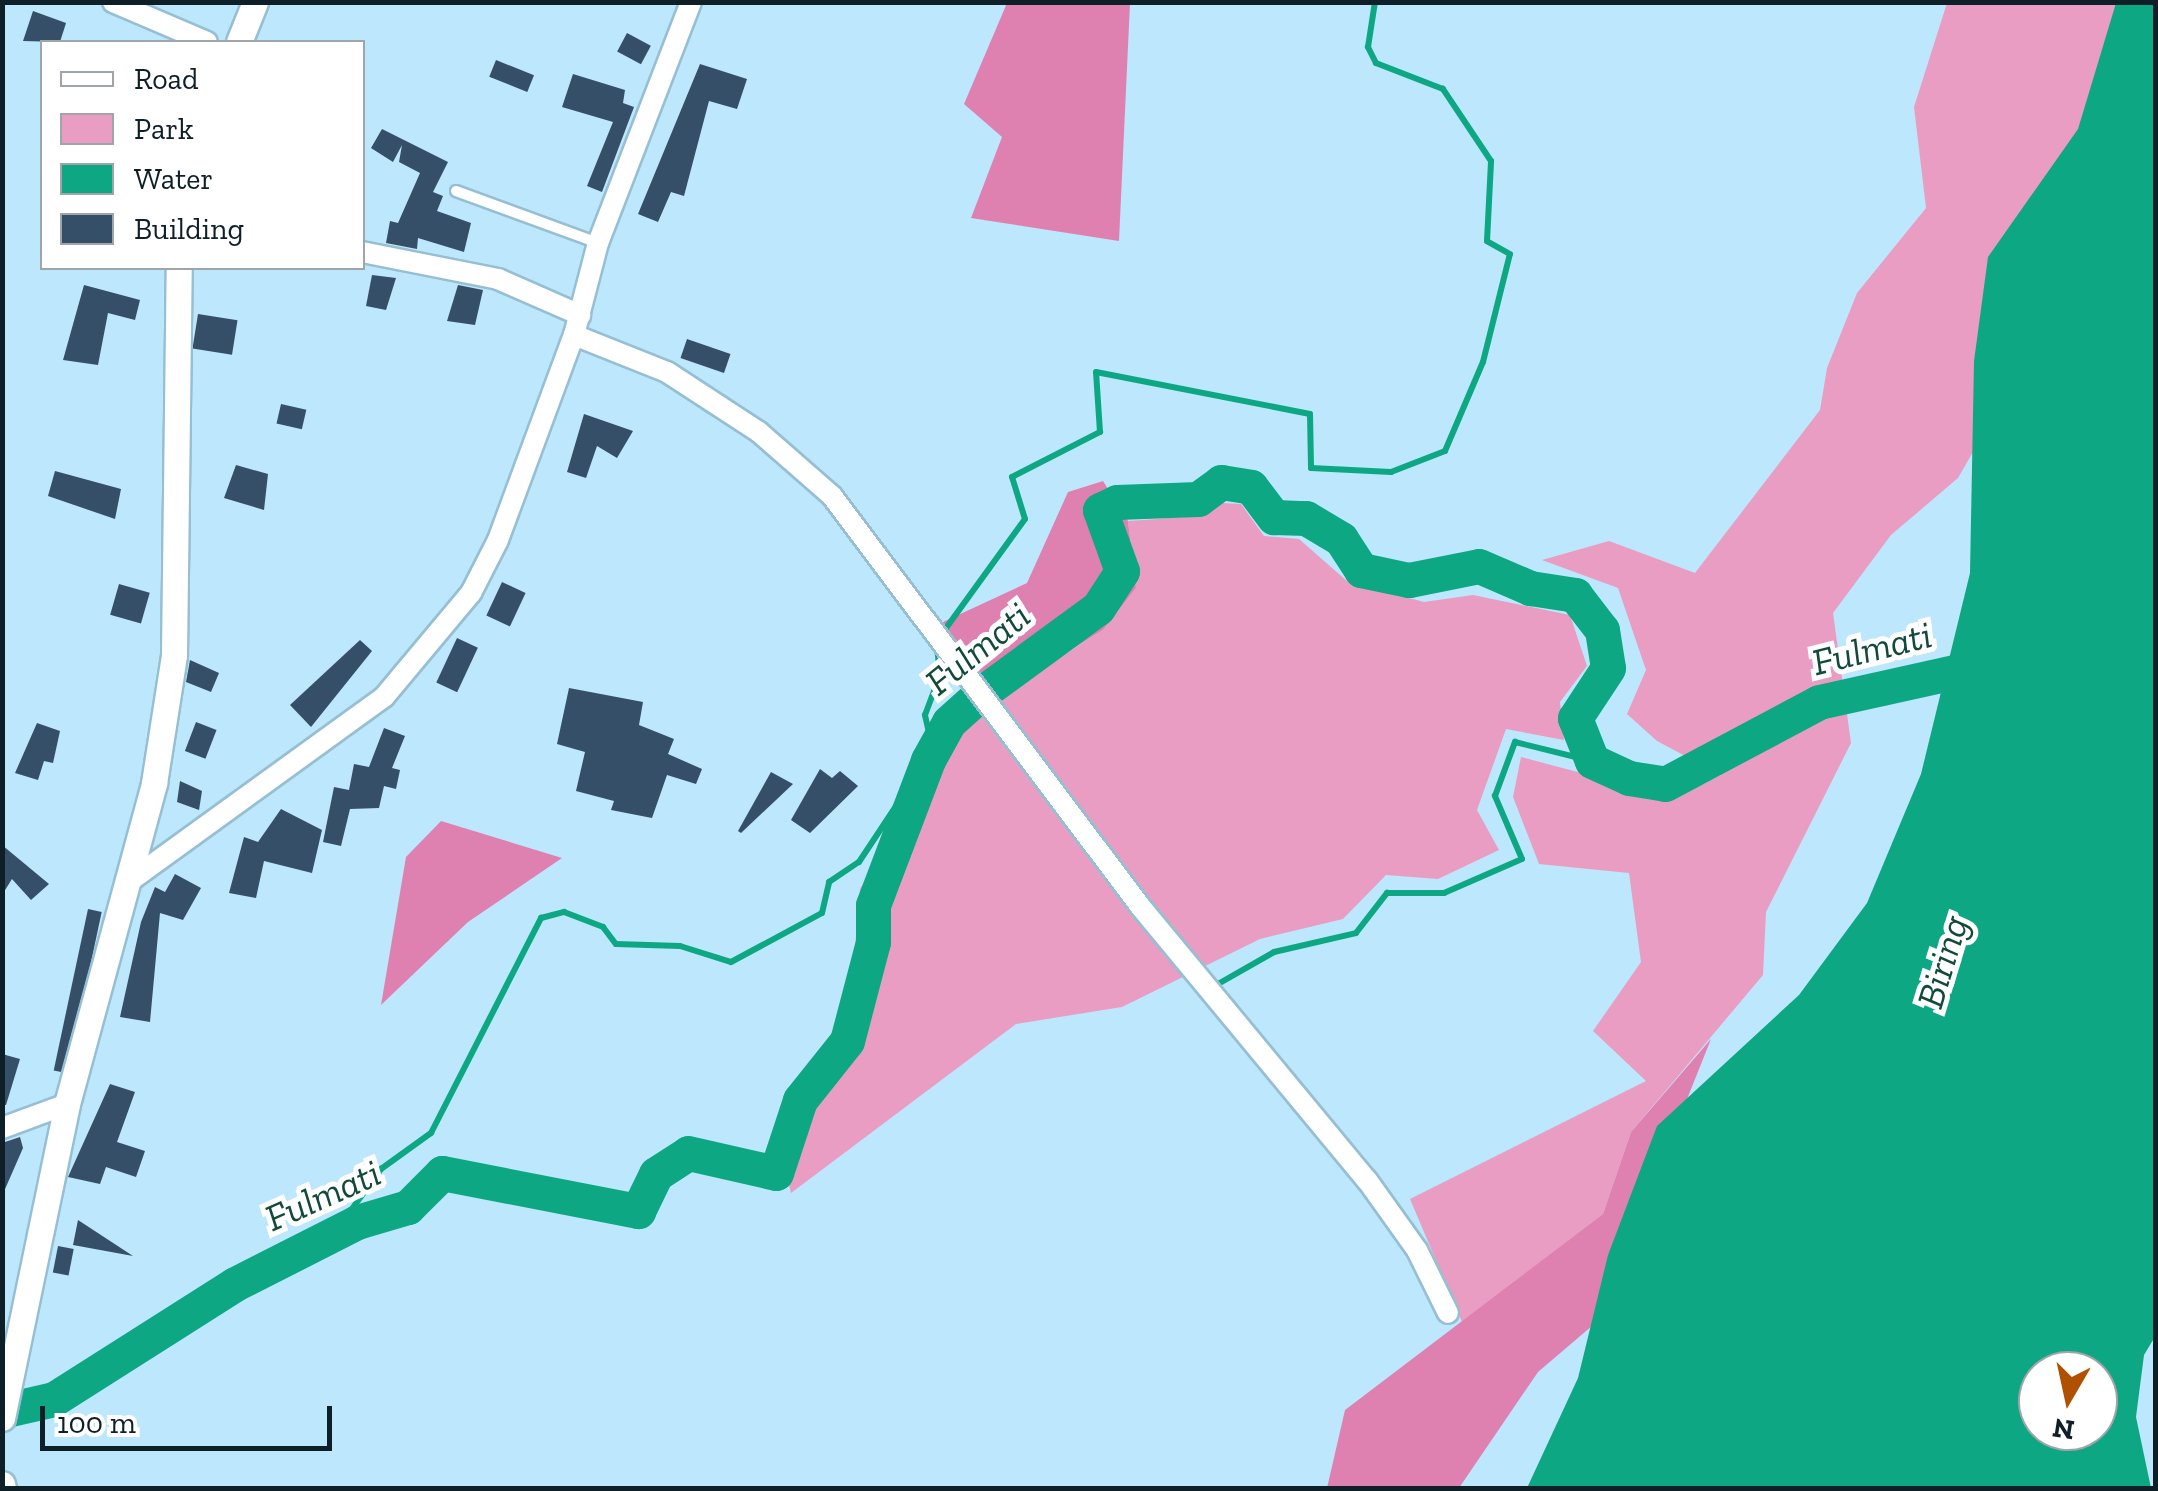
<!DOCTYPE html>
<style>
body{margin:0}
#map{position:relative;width:2158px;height:1491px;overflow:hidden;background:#bde7fc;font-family:"Zilla Slab",serif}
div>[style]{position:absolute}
.green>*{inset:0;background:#ea9dc2}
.forest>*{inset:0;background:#df81b0}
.water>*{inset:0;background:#0da883}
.stream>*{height:6px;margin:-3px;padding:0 3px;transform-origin:3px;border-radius:3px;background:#0da883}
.river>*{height:35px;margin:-17.5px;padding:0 17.5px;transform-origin:17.5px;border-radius:17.5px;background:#0da883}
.building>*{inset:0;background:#364f68;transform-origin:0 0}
.roads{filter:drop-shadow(2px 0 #96bfd3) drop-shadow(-2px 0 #96bfd3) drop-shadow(0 2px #96bfd3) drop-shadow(0 -2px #96bfd3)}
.service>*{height:10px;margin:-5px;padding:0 5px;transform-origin:5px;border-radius:5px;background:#fff}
.minor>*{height:20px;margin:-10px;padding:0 10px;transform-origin:10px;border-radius:10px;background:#fff}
.tertiary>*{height:25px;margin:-12.5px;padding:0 12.5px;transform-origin:12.5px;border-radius:12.5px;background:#fff}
span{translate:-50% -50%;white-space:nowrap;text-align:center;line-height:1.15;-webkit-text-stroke:10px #fff;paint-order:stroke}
.water-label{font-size:38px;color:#124939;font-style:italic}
.frame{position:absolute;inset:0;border:5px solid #0f1f27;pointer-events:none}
.legend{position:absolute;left:40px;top:40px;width:325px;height:230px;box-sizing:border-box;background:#fff;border:2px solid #9fa5a9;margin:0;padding:12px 18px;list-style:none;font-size:30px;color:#0f1f27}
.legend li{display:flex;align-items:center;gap:20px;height:50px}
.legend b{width:50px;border:2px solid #9fa5a9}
.north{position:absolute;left:2018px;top:1351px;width:100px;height:100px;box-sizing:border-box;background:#fff;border:2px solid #9fa5a9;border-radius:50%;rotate:189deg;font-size:28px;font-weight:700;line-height:40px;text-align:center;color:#0f1f27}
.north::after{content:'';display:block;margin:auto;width:35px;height:45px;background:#af5002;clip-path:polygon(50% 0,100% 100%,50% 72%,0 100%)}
.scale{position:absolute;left:40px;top:1406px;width:292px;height:45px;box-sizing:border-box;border:5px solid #0f1f27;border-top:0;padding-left:12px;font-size:30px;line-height:35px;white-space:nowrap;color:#0f1f27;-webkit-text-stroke:8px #fff;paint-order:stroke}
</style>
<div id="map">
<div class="green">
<div style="clip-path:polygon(1947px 3px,2154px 3px,2038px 339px,1958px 478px,1891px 535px,1833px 613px,1851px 743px,1766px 912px,1763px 975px,1631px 1132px,1603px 1214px,1462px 1322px,1410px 1199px,1646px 1081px,1593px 1031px,1641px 962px,1629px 873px,1539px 864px,1513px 797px,1521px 757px,1676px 798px,1721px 775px,1657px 741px,1627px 714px,1646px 670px,1618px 588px,1542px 560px,1609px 541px,1695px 573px,1820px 410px,1827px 368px,1857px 293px,1926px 208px,1914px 107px)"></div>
<div style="clip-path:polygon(1222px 503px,1241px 504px,1264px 536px,1299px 539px,1347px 581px,1424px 602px,1473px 595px,1570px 615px,1587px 666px,1560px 702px,1564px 740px,1506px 729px,1477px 810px,1499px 850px,1438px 879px,1386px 875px,1343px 919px,1260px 939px,1122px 1007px,1016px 1024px,791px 1193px,782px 1157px,800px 1100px,847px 1041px,860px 889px,958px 722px,1103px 630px,1136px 588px,1128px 521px,1199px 516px)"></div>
</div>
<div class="forest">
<div style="clip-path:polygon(1007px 3px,1130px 3px,1119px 241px,971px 218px,1002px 137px,964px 104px)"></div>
<div style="clip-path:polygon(1103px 481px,1128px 521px,1136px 588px,1103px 630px,982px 705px,943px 622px,1027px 583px,1068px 492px)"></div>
<div style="clip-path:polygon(441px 821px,562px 858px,468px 922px,381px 1005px,406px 857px)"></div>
<div style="clip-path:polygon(1711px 1039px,1599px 1320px,1538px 1372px,1459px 1488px,1327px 1488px,1345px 1410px,1603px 1214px,1631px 1132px)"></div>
</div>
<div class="water">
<div style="clip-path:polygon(evenodd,2116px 3px,2156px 3px,2156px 1335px,2144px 1355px,2136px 1417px,2151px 1488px,1527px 1488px,1578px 1378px,1608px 1255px,1657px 1126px,1799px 995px,1867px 903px,1921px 774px,1970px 573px,1974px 361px,1988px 257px,2078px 129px,2116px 3px,2038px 1371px,2098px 1371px,2098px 1431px,2038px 1431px,2038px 1371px)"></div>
</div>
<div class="stream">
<div style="left:941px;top:635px;width:143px;rotate:-54.1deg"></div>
<div style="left:1025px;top:519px;width:44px;rotate:-107.2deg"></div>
<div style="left:1012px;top:477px;width:99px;rotate:-27.1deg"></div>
<div style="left:1100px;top:432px;width:60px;rotate:-93.8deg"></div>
<div style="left:1096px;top:372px;width:218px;rotate:11.1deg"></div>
<div style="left:1310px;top:414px;width:54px;rotate:88.9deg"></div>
<div style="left:1311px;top:468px;width:80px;rotate:2.9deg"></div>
<div style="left:1391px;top:472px;width:58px;rotate:-21.3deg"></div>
<div style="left:1445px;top:451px;width:97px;rotate:-66.9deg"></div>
<div style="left:1483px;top:362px;width:111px;rotate:-76deg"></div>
<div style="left:1510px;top:254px;width:26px;rotate:-151deg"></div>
<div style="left:1487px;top:241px;width:80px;rotate:-87.1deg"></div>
<div style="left:1491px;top:161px;width:87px;rotate:-123.7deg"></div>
<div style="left:1443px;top:89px;width:72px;rotate:-158.8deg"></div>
<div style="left:1376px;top:63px;width:18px;rotate:-117deg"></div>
<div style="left:1368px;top:47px;width:46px;rotate:-81.2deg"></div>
<div style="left:1218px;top:984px;width:64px;rotate:-29.7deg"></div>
<div style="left:1274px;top:952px;width:84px;rotate:-13deg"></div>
<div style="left:1356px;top:933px;width:51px;rotate:-52.2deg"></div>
<div style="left:1387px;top:893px;width:57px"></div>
<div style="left:1444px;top:893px;width:85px;rotate:-23.6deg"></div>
<div style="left:1522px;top:859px;width:69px;rotate:-113.2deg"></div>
<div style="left:1495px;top:796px;width:58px;rotate:-69.7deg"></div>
<div style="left:1515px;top:742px;width:79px;rotate:13.9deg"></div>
<div style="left:333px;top:1235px;width:82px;rotate:-54deg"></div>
<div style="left:381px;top:1169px;width:62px;rotate:-35.8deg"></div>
<div style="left:431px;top:1133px;width:242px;rotate:-62.9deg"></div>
<div style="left:541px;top:918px;width:24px;rotate:-15deg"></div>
<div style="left:564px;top:912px;width:42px;rotate:21deg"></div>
<div style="left:603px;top:927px;width:21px;rotate:53deg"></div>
<div style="left:616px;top:944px;width:64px;rotate:1.8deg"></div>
<div style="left:680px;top:946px;width:53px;rotate:17.4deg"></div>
<div style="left:731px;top:962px;width:103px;rotate:-28.3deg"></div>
<div style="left:822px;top:913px;width:32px;rotate:-77deg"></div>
<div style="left:829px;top:882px;width:36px;rotate:-34deg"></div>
<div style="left:859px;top:862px;width:134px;rotate:-56.5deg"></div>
<div style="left:933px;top:750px;width:36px;rotate:-103deg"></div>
<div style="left:925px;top:715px;width:43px;rotate:-69.4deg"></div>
<div style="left:940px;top:675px;width:28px;rotate:-96deg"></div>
</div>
<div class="river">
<div style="left:2px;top:1411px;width:53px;rotate:-13deg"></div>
<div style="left:54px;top:1399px;width:214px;rotate:-32.4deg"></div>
<div style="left:235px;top:1284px;width:137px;rotate:-26.9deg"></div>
<div style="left:357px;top:1222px;width:53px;rotate:-16.4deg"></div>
<div style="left:408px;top:1207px;width:48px;rotate:-45deg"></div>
<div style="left:442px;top:1173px;width:200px;rotate:11deg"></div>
<div style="left:638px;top:1211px;width:41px;rotate:-64.1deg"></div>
<div style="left:656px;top:1174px;width:38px;rotate:-33deg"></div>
<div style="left:688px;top:1153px;width:90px;rotate:12.8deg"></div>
<div style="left:776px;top:1173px;width:77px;rotate:-71.8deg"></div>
<div style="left:800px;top:1100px;width:75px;rotate:-51.5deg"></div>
<div style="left:847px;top:1041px;width:102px;rotate:-75.3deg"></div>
<div style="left:873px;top:942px;width:37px;rotate:-90deg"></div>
<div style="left:873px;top:905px;width:155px;rotate:-69.2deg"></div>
<div style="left:928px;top:760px;width:43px;rotate:-61.1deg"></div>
<div style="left:949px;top:722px;width:40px;rotate:-42deg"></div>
<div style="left:979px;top:695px;width:147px;rotate:-36.2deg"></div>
<div style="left:1098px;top:608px;width:44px;rotate:-57deg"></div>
<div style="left:1122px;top:571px;width:65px;rotate:-109.8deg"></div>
<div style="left:1100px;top:510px;width:19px;rotate:-25deg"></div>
<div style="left:1117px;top:502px;width:81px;rotate:-2.1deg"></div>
<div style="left:1198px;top:499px;width:29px;rotate:-36deg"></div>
<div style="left:1221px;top:482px;width:30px;rotate:9deg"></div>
<div style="left:1251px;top:487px;width:38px;rotate:53deg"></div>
<div style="left:1274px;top:517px;width:32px;rotate:2deg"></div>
<div style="left:1306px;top:518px;width:41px;rotate:31deg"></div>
<div style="left:1341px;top:539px;width:37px;rotate:57deg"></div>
<div style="left:1361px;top:570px;width:49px;rotate:11.8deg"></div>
<div style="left:1409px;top:580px;width:71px;rotate:-11.3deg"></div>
<div style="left:1479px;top:566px;width:56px;rotate:23.3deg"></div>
<div style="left:1530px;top:588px;width:46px;rotate:8.8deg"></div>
<div style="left:1575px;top:595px;width:44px;rotate:52.4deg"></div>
<div style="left:1602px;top:630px;width:38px;rotate:81deg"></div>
<div style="left:1608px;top:668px;width:60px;rotate:123.4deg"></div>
<div style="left:1575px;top:718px;width:46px;rotate:68.4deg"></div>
<div style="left:1592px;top:761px;width:41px;rotate:24.7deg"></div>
<div style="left:1629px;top:778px;width:36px;rotate:9deg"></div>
<div style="left:1665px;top:784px;width:174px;rotate:-28deg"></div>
<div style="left:1819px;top:702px;width:175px;rotate:-12.5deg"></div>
</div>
<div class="building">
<div style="clip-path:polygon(33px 11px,66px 23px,60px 42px,23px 41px)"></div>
<div style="left:627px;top:33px;width:27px;height:21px;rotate:28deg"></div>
<div style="left:496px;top:60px;width:41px;height:18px;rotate:22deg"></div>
<div style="clip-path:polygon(700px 64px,747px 79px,737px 109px,709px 101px,684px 196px,671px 192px,658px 222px,638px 214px)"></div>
<div style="clip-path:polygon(573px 74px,625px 90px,623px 103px,634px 107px,602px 192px,587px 186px,613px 122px,562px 107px)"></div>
<div style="clip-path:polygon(382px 129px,448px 162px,433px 192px,443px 196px,437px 211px,471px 223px,464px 252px,418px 238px,417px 249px,386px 243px,390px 221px,398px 223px,420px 173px,399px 162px,402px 145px,393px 162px,371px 148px)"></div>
<div style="clip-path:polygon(372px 275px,396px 278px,386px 310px,366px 306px)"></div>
<div style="clip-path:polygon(84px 285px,140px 300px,135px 320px,108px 313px,98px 365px,63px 360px)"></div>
<div style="clip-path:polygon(458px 285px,483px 290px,475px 325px,447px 321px)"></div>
<div style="left:198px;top:314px;width:40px;height:35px;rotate:9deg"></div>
<div style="left:687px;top:339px;width:46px;height:20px;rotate:19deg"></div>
<div style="left:281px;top:404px;width:26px;height:20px;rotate:13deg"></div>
<div style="clip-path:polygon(584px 414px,633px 431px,617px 458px,597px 446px,586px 478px,567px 472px)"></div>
<div style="clip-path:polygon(236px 465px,268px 474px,264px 510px,224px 498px)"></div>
<div style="clip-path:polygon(55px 471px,121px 489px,115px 519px,48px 496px)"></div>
<div style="left:502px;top:582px;width:26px;height:37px;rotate:25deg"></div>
<div style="left:119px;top:584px;width:32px;height:32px;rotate:16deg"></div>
<div style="left:457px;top:638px;width:23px;height:49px;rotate:25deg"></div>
<div style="clip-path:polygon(360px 640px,372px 651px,311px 727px,290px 705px)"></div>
<div style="clip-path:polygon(190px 660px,219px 673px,211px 692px,186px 682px)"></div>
<div style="clip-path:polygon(569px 688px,643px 702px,639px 725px,674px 739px,668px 754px,702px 769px,696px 784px,667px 775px,652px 818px,611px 810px,614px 801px,576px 791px,585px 752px,557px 744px)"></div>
<div style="left:196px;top:722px;width:22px;height:31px;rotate:21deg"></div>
<div style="clip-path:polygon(37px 723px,60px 731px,53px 763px,44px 761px,38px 780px,15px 773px)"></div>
<div style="clip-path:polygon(384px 728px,405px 736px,392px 768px,400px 770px,396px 789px,384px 786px,379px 808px,350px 809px,341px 846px,323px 842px,334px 787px,349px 790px,354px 764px,369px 767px)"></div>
<div style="clip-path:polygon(820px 769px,832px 778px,840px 771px,858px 786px,810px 833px,791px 820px)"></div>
<div style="clip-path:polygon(771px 772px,793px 784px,741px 833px,738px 831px)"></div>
<div style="clip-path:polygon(180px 781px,202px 791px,199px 810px,177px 802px)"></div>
<div style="clip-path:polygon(281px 809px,322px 830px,312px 873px,264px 861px,256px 898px,229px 893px,244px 837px,258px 842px)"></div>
<div style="clip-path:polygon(2px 845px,49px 884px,31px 900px,12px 879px,2px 895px)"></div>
<div style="clip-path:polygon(175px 874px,201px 888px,183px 920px,160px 913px,150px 1022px,120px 1017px,141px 922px,155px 887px,165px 892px)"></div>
<div style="left:88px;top:909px;width:14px;height:165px;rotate:12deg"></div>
<div style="clip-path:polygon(2px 1054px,20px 1059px,6px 1105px,2px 1105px)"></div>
<div style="clip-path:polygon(110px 1084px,135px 1092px,117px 1142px,145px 1151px,136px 1177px,106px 1167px,100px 1184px,68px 1177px)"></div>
<div style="clip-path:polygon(20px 1137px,23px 1148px,2px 1196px,2px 1143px)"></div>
<div style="clip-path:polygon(78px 1220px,133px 1256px,73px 1245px)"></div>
<div style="left:58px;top:1246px;width:16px;height:27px;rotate:11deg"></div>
</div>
<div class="roads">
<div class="service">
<div style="left:456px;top:191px;width:151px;rotate:20.1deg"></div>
</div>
<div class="minor">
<div style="left:113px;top:2px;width:102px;rotate:23.1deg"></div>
<div style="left:362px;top:252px;width:139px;rotate:11.2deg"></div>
<div style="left:498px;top:279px;width:90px;rotate:23.7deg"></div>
<div style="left:574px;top:335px;width:100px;rotate:21.7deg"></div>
<div style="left:667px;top:372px;width:110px;rotate:33.1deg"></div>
<div style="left:759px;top:432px;width:97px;rotate:41.2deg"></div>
<div style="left:832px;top:496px;width:513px;rotate:53.09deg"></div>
<div style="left:1140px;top:906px;width:356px;rotate:50.4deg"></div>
<div style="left:1367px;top:1180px;width:86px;rotate:54.5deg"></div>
<div style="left:1417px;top:1250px;width:70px;rotate:63.8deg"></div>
<div style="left:127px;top:883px;width:317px;rotate:-35.9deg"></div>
<div style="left:384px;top:697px;width:136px;rotate:-50.1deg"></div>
<div style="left:471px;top:593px;width:59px;rotate:-63deg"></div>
<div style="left:498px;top:540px;width:219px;rotate:-69.7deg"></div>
<div style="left:574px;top:335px;width:95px;rotate:-75.4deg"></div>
<div style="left:598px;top:243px;width:258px;rotate:-68.9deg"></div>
<div style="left:2px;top:1128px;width:69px;rotate:-20.3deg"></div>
</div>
<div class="tertiary">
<div style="left:239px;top:42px;width:43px;rotate:-68.2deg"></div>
<div style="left:2px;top:1418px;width:321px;rotate:-78.3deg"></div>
<div style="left:67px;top:1104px;width:333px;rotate:-74.8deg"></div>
<div style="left:154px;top:783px;width:130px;rotate:-81.1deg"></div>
<div style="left:174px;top:655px;width:387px;rotate:-89.3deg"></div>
<div style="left:2px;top:1484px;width:4px;rotate:76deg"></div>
</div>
</div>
<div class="water-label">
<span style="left:978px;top:649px;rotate:-39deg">Fulmati</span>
<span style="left:1872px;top:649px;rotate:-14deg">Fulmati</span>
<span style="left:1943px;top:962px;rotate:-73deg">Biring</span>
<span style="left:323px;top:1196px;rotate:-24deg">Fulmati</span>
</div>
<div class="frame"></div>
<ul class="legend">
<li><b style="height:12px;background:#fff"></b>Road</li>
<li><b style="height:28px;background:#ea9dc2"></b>Park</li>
<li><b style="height:28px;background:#0da883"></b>Water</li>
<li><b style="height:28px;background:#364f68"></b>Building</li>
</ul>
<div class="north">N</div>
<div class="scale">100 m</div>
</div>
